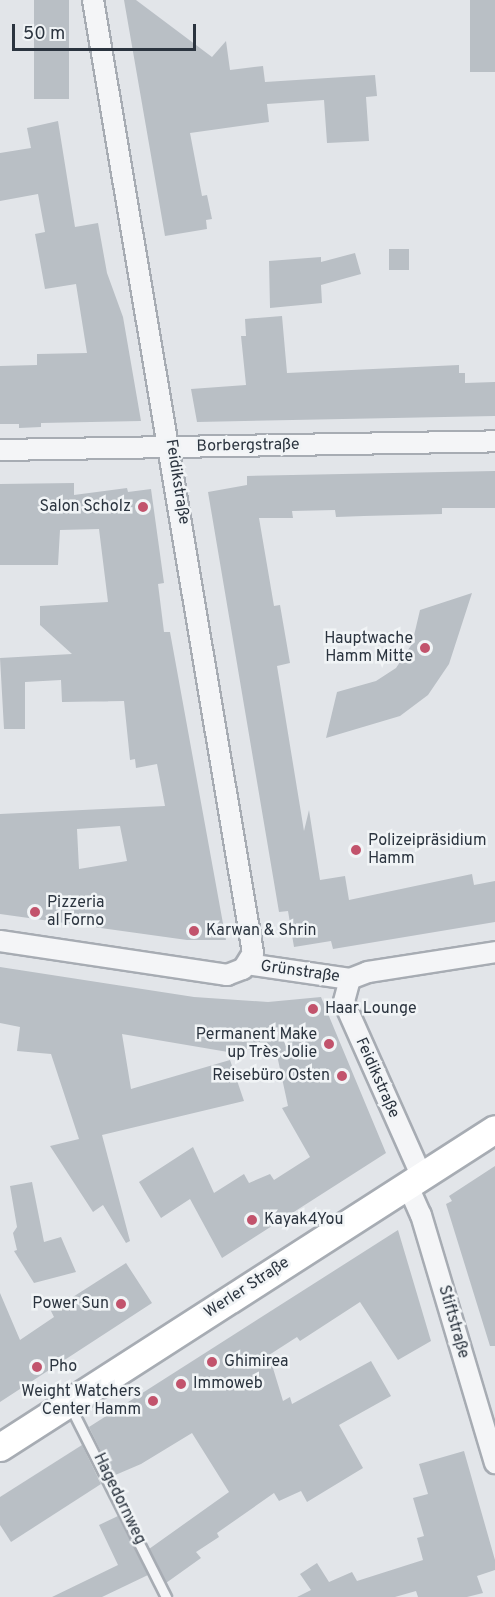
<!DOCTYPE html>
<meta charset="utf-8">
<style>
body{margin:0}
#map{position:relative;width:495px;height:1597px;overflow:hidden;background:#e2e5e9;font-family:Overpass,sans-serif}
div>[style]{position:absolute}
.building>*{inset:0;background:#b9bfc5;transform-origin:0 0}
.roads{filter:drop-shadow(2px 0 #a7acb3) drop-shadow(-2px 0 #a7acb3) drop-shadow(0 2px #a7acb3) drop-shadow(0 -2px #a7acb3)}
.lane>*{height:9px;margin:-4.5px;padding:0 4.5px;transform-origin:4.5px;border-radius:4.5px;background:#f4f5f7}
.street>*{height:20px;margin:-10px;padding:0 10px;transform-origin:10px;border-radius:10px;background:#f4f5f7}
.secondary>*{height:27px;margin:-13.5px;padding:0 13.5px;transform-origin:13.5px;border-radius:13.5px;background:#fff}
.dots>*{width:16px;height:16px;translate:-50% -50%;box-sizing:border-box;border:3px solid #f1f4f6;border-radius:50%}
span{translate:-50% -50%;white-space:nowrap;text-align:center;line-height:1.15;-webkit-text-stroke:5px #f1f4f6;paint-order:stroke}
.street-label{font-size:16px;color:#2b343f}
.poi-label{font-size:16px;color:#2b343f}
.right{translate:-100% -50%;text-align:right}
.left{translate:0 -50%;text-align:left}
.scale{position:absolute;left:12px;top:24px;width:184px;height:27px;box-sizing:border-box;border:3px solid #2b343f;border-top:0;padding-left:8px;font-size:18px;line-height:21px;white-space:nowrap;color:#2b343f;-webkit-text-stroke:4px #f1f4f6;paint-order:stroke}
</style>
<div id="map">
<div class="building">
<div style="left:34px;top:0;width:35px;height:99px"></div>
<div style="clip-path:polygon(124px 0,136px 0,212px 57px,226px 41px,230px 70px,263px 66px,265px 82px,375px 75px,377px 96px,366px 97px,369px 141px,327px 143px,324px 100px,267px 104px,269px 122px,190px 133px,202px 196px,207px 195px,212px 219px,206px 220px,207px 229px,165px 236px)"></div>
<div style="left:470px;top:0;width:25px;height:72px"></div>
<div style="clip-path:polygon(58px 121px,75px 227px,98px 223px,107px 273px,123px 317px,141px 421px,41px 423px,41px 427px,19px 428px,19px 424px,0 424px,0 366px,37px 365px,37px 354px,87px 353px,76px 284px,45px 289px,35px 234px,45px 232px,38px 194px,0 201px,0 153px,31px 148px,27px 128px)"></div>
<div style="left:389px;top:249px;width:20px;height:21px"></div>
<div style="clip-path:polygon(355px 253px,361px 274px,321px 285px,322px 303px,270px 308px,269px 261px,321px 257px,321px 262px)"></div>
<div style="clip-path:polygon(282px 316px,287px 373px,459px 365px,459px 373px,465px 373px,465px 383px,495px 382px,495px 416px,197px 422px,191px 389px,246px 385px,241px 336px,246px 336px,245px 319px)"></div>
<div style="clip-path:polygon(495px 471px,495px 508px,442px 508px,442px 514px,364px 516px,336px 517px,335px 510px,292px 511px,293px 518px,259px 518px,274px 606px,280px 605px,290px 663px,277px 666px,304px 831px,309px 810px,320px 880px,345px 876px,349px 900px,472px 874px,474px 885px,495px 881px,495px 922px,333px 949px,331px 941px,294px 947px,288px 911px,279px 912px,208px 492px,247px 485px,247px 476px)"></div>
<div style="clip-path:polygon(evenodd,74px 483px,74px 495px,127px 488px,128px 492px,151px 489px,164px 583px,158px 584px,164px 632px,170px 632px,226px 940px,187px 940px,0 914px,0 814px,165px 806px,157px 764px,136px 768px,135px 759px,130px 760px,124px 701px,62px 702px,61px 680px,25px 682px,25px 729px,4px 729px,0 658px,72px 654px,40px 625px,40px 606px,108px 602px,99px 529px,60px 530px,58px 565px,0 565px,0 484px,74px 483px,120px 826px,127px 861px,79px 869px,77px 829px,120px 826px)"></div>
<div style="clip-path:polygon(472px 593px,449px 664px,428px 695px,400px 716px,326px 738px,337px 692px,376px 681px,396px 668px,412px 644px,420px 610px)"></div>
<div style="clip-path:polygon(0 967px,194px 997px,268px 1002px,321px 997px,386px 1153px,222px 1258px,190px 1199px,161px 1218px,139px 1182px,193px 1147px,214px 1193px,244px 1174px,249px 1183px,270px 1174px,274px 1180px,310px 1157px,282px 1108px,288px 1106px,275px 1046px,266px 1050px,226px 1048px,228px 1052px,122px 1034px,131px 1089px,230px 1060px,244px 1101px,102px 1135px,130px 1241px,126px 1243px,103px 1205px,93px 1212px,50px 1146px,79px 1139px,51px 1054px,17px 1051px,20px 1027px,0 1023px)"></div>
<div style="clip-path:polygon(495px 1166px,495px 1346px,490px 1346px,446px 1204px,452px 1201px,449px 1196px)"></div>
<div style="clip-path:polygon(32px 1182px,44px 1242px,61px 1237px,76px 1272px,34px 1283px,14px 1251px,17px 1250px,13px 1233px,17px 1227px,10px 1186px)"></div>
<div style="clip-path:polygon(398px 1230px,431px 1341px,398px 1360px,360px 1302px,300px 1341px,297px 1337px,269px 1355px,283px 1401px,290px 1397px,292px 1404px,371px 1361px,391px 1396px,339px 1425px,363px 1468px,307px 1502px,301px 1491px,279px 1501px,274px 1493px,217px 1533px,219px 1537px,196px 1552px,201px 1558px,166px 1583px,149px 1549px,229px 1492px,192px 1433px,141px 1464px,113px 1476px,89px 1427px)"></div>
<div style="clip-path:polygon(126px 1263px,152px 1303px,0 1402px,0 1293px,20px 1340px,54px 1317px,51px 1311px)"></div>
<div style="clip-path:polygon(82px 1445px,101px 1484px,11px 1542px,0 1525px,0 1497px)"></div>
<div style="clip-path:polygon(464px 1451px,495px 1560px,495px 1570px,477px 1576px,483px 1593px,467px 1597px,418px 1597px,416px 1591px,395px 1597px,297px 1597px,311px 1590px,300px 1574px,317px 1563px,329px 1582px,352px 1572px,357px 1581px,423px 1560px,417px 1538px,424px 1536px,413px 1498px,428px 1494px,419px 1464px)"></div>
<div style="clip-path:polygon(118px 1516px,148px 1575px,102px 1597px,52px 1597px,118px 1565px,99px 1525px)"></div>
</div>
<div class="roads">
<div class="lane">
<div style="left:70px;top:1406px;width:214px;rotate:63.3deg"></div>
</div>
<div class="street">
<div style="left:0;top:450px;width:495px;rotate:-1deg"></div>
<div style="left:0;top:941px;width:230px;rotate:8.5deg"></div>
<div style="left:227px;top:975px;width:17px;rotate:-21deg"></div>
<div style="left:243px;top:969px;width:19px;rotate:-58deg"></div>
<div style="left:253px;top:953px;width:966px;rotate:-99.53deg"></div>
<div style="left:247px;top:964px;width:104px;rotate:8.3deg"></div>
<div style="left:350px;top:979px;width:19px;rotate:-21deg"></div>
<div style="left:368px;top:972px;width:129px;rotate:-8.9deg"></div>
<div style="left:350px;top:979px;width:24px;rotate:105deg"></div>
<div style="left:344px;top:1002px;width:189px;rotate:66deg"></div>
<div style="left:407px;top:1184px;width:34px;rotate:66deg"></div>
<div style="left:421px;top:1215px;width:259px;rotate:73.4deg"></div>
</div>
<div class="secondary">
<div style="left:0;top:1447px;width:588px;rotate:-32.72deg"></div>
</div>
</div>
<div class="dots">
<div style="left:143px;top:507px;background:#c2536c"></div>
<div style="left:425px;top:648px;background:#c2536c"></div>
<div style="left:356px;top:850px;background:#c2536c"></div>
<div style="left:35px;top:912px;background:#c2536c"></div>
<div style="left:194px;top:931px;background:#c2536c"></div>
<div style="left:313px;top:1009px;background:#c2536c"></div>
<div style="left:329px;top:1044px;background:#c2536c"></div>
<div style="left:342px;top:1076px;background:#c2536c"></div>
<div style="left:252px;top:1220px;background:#c2536c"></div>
<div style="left:121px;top:1304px;background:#c2536c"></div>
<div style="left:212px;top:1362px;background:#c2536c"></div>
<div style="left:37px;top:1367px;background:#c2536c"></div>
<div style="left:181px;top:1384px;background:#c2536c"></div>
<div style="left:153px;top:1401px;background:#c2536c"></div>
</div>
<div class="street-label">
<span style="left:248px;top:446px;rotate:-1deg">Borbergstraße</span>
<span style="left:177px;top:482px;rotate:81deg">Feidikstraße</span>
<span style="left:300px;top:972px;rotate:8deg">Grünstraße</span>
<span style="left:377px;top:1078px;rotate:66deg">Feidikstraße</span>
<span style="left:247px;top:1288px;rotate:-33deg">Werler Straße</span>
<span style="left:453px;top:1322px;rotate:74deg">Stiftstraße</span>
<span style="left:119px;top:1499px;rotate:64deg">Hagedornweg</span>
</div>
<div class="poi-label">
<span class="right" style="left:131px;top:507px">Salon Scholz</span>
<span class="right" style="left:413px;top:648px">Hauptwache<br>Hamm Mitte</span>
<span class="left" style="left:368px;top:850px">Polizeipräsidium<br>Hamm</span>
<span class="left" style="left:47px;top:912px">Pizzeria<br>al Forno</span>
<span class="left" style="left:206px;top:931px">Karwan &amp; Shrin</span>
<span class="left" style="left:325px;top:1009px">Haar Lounge</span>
<span class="right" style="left:317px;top:1044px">Permanent Make<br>up Très Jolie</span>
<span class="right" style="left:330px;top:1076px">Reisebüro Osten</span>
<span class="left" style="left:264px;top:1220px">Kayak4You</span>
<span class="right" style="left:109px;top:1304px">Power Sun</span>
<span class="left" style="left:224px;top:1362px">Ghimirea</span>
<span class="left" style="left:49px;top:1367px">Pho</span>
<span class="left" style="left:193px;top:1384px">Immoweb</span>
<span class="right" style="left:141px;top:1401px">Weight Watchers<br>Center Hamm</span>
</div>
<div class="scale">50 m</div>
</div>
